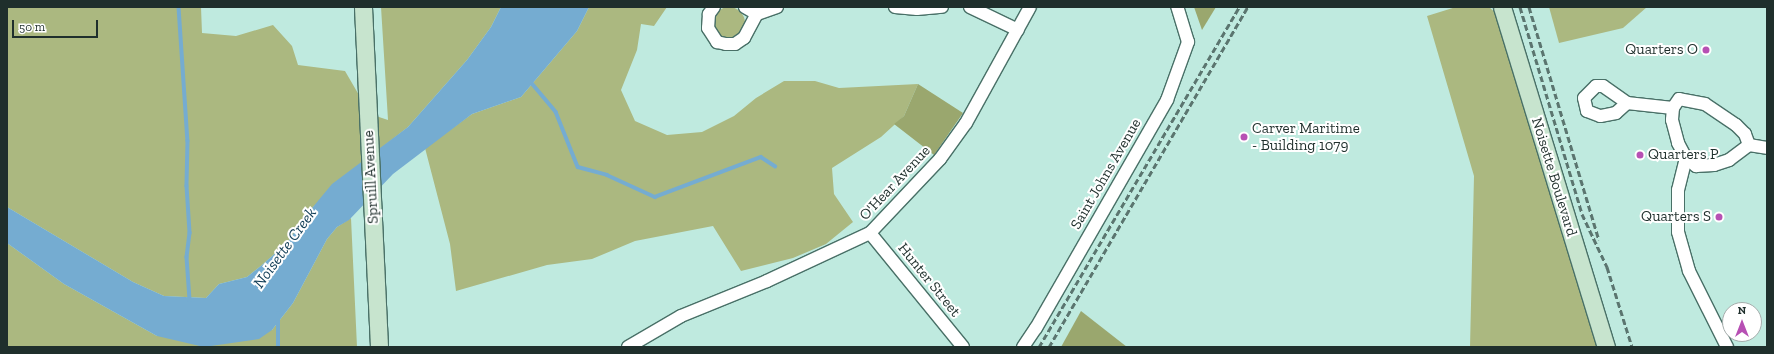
<!DOCTYPE html>
<style>
body{margin:0}
#map{position:relative;width:1774px;height:354px;overflow:hidden;background:#bfeadf;font-family:"Zilla Slab",serif}
div>[style]{position:absolute}
.green>*{inset:0;background:#abb880}
.round{border-radius:50%}
.forest>*{inset:0;background:#9aa76e}
.water>*{inset:0;background:#75acd1}
.stream>*{height:3.5px;margin:-1.75px;padding:0 1.75px;transform-origin:1.75px;border-radius:1.75px;background:#75acd1}
.roads{filter:drop-shadow(1px 0 #497067) drop-shadow(-1px 0 #497067) drop-shadow(0 1px #497067) drop-shadow(0 -1px #497067)}
.street>*{height:12px;margin:-6px;padding:0 6px;transform-origin:6px;border-radius:6px;background:#fff}
.secondary>*{height:17px;margin:-8.5px;padding:0 8.5px;transform-origin:8.5px;border-radius:8.5px;background:#c7e4ce}
.rail>*{height:3px;margin-top:-1.5px;transform-origin:0;background:repeating-linear-gradient(90deg,#5b756f 0 6px,transparent 0 9px)}
.dots>*{width:11px;height:11px;translate:-50% -50%;box-sizing:border-box;border:2px solid #fff;border-radius:50%}
span{translate:-50% -50%;white-space:nowrap;text-align:center;line-height:1.15;-webkit-text-stroke:4px #fff;paint-order:stroke}
.poi-label{font-size:15px;color:#1f2f2c}
.right{translate:-100% -50%;text-align:right}
.left{translate:0 -50%;text-align:left}
.street-label{font-size:15px;color:#1f2f2c}
.water-label{font-size:16px;color:#103d56;font-style:italic}
.frame{position:absolute;inset:0;border:8px solid #1f2f2c;pointer-events:none}
.north{position:absolute;left:1722px;top:302px;width:40px;height:40px;box-sizing:border-box;background:#fff;border:1px solid #a5acab;border-radius:50%;rotate:0deg;font-size:11px;font-weight:700;line-height:16px;text-align:center;color:#1f2f2c}
.north::after{content:'';display:block;margin:auto;width:14px;height:18px;background:#b750b4;clip-path:polygon(50% 0,100% 100%,50% 72%,0 100%)}
.scale{position:absolute;left:12px;top:20px;width:86px;height:18px;box-sizing:border-box;border:2px solid #1f2f2c;border-top:0;padding-left:5px;font-size:12px;line-height:14px;white-space:nowrap;color:#1f2f2c;-webkit-text-stroke:3px #fff;paint-order:stroke}
</style>
<div id="map">
<div class="green">
<div class="round" style="left:713px;top:7px;width:32px;height:32px"></div>
<div style="clip-path:polygon(7px 7px,201px 7px,202px 33px,236px 36px,273px 25px,292px 46px,298px 65px,345px 71px,370px 114px,388px 120px,381px 7px,501px 7px,491px 27px,467px 60px,408px 127px,362px 163px,313px 207px,288px 242px,262px 265px,247px 277px,219px 284px,206px 298px,164px 296px,133px 282px,7px 207px)"></div>
<div style="clip-path:polygon(589px 7px,667px 7px,654px 26px,641px 24px,637px 50px,621px 90px,635px 121px,667px 135px,702px 132px,734px 116px,756px 98px,784px 81px,815px 81px,839px 88px,918px 84px,904px 116px,881px 137px,832px 168px,834px 194px,853px 222px,826px 244px,793px 258px,741px 271px,713px 226px,635px 241px,592px 259px,547px 265px,456px 291px,450px 244px,425px 148px,472px 114px,521px 97px,577px 31px)"></div>
<div style="clip-path:polygon(1456px 7px,1489px 7px,1499px 16px,1598px 347px,1470px 347px,1474px 176px,1427px 16px)"></div>
<div style="clip-path:polygon(1549px 7px,1647px 7px,1623px 28px,1559px 43px)"></div>
<div style="clip-path:polygon(351px 218px,357px 347px,7px 347px,7px 243px,64px 284px,157px 336px,272px 330px,293px 303px,327px 239px,337px 227px)"></div>
</div>
<div class="forest">
<div style="clip-path:polygon(1194px 7px,1216px 7px,1202px 30px)"></div>
<div style="clip-path:polygon(918px 84px,963px 113px,934px 155px,894px 124px,904px 116px)"></div>
<div style="clip-path:polygon(1081px 311px,1127px 347px,1061px 347px)"></div>
</div>
<div class="water">
<div style="clip-path:polygon(501px 7px,589px 7px,577px 31px,521px 97px,472px 114px,393px 174px,349px 220px,337px 227px,327px 239px,293px 303px,272px 330px,259px 339px,204px 347px,157px 336px,64px 284px,7px 243px,7px 207px,133px 282px,164px 296px,206px 298px,219px 284px,247px 277px,262px 265px,288px 242px,303px 219px,332px 184px,408px 127px,467px 60px,491px 27px)"></div>
</div>
<div class="stream">
<div style="left:179px;top:7px;width:134px;rotate:86.2deg"></div>
<div style="left:188px;top:141px;width:45px;rotate:91.3deg"></div>
<div style="left:187px;top:186px;width:47px;rotate:86.3deg"></div>
<div style="left:190px;top:233px;width:24px;rotate:97deg"></div>
<div style="left:187px;top:257px;width:43px;rotate:86deg"></div>
<div style="left:531px;top:82px;width:39px;rotate:50deg"></div>
<div style="left:556px;top:112px;width:59px;rotate:68.2deg"></div>
<div style="left:578px;top:167px;width:30px;rotate:15deg"></div>
<div style="left:607px;top:175px;width:53px;rotate:24.6deg"></div>
<div style="left:655px;top:197px;width:113px;rotate:-20.7deg"></div>
<div style="left:761px;top:157px;width:17px;rotate:33deg"></div>
<div style="left:278px;top:347px;width:33px;rotate:-90deg"></div>
</div>
<div class="roads">
<div class="street">
<div style="left:714px;top:7px;width:9px;rotate:126deg"></div>
<div style="left:709px;top:14px;width:14px;rotate:94deg"></div>
<div style="left:708px;top:28px;width:17px;rotate:57deg"></div>
<div style="left:717px;top:42px;width:9px;rotate:13deg"></div>
<div style="left:726px;top:44px;width:9px"></div>
<div style="left:735px;top:44px;width:11px;rotate:-34deg"></div>
<div style="left:744px;top:38px;width:27px;rotate:-62deg"></div>
<div style="left:757px;top:14px;width:14px;rotate:-150deg"></div>
<div style="left:895px;top:7px;width:22px;rotate:5deg"></div>
<div style="left:917px;top:9px;width:25px;rotate:-5deg"></div>
<div style="left:970px;top:7px;width:53px;rotate:25.6deg"></div>
<div style="left:757px;top:14px;width:21px;rotate:-19deg"></div>
<div style="left:1627px;top:103px;width:15px;rotate:138deg"></div>
<div style="left:1616px;top:113px;width:16px;rotate:169deg"></div>
<div style="left:1600px;top:116px;width:14px;rotate:-159deg"></div>
<div style="left:1587px;top:111px;width:13px;rotate:-103deg"></div>
<div style="left:1584px;top:98px;width:17px;rotate:-45deg"></div>
<div style="left:1596px;top:86px;width:7px"></div>
<div style="left:1603px;top:86px;width:29px;rotate:35deg"></div>
<div style="left:1627px;top:103px;width:46px;rotate:6.2deg"></div>
<div style="left:1749px;top:145px;width:12px;rotate:-110deg"></div>
<div style="left:1745px;top:134px;width:13px;rotate:-135deg"></div>
<div style="left:1736px;top:125px;width:37px;rotate:-146deg"></div>
<div style="left:1705px;top:104px;width:26px;rotate:-169deg"></div>
<div style="left:1679px;top:99px;width:11px;rotate:124deg"></div>
<div style="left:1673px;top:108px;width:12px;rotate:95deg"></div>
<div style="left:1672px;top:120px;width:24px;rotate:75deg"></div>
<div style="left:1678px;top:143px;width:17px;rotate:62deg"></div>
<div style="left:1686px;top:158px;width:13px;rotate:39deg"></div>
<div style="left:1696px;top:166px;width:18px;rotate:-3deg"></div>
<div style="left:1714px;top:165px;width:16px;rotate:-18deg"></div>
<div style="left:1729px;top:160px;width:25px;rotate:-37deg"></div>
<div style="left:1749px;top:145px;width:18px;rotate:9deg"></div>
<div style="left:1686px;top:158px;width:33px;rotate:104deg"></div>
<div style="left:1678px;top:190px;width:42px;rotate:90deg"></div>
<div style="left:1678px;top:232px;width:41px;rotate:74.2deg"></div>
<div style="left:1689px;top:271px;width:85px;rotate:63.4deg"></div>
<div style="left:870px;top:233px;width:147px;rotate:50.8deg"></div>
<div style="left:628px;top:347px;width:61px;rotate:-30.3deg"></div>
<div style="left:681px;top:316px;width:93px;rotate:-22.1deg"></div>
<div style="left:767px;top:281px;width:114px;rotate:-25deg"></div>
<div style="left:870px;top:233px;width:102px;rotate:-46.6deg"></div>
<div style="left:940px;top:159px;width:44px;rotate:-54.2deg"></div>
<div style="left:966px;top:123px;width:132px;rotate:-61.1deg"></div>
<div style="left:1023px;top:347px;width:23px;rotate:-56deg"></div>
<div style="left:1036px;top:328px;width:263px;rotate:-60.1deg"></div>
<div style="left:1167px;top:100px;width:62px;rotate:-70.1deg"></div>
<div style="left:1188px;top:42px;width:37px;rotate:-107deg"></div>
</div>
<div class="secondary">
<div style="left:363px;top:7px;width:340px;rotate:87.3deg"></div>
<div style="left:1502px;top:7px;width:356px;rotate:73deg"></div>
</div>
</div>
<div class="rail">
<div style="left:1520px;top:7px;width:216px;rotate:73.3deg"></div>
<div style="left:1582px;top:214px;width:59px;rotate:64.7deg"></div>
<div style="left:1607px;top:267px;width:84px;rotate:72.6deg"></div>
<div style="left:1529px;top:7px;width:243px;rotate:73.3deg"></div>
<div style="left:1039px;top:347px;width:394px;rotate:-59.5deg"></div>
<div style="left:1049px;top:347px;width:394px;rotate:-59.7deg"></div>
</div>
<div class="dots">
<div style="left:1706px;top:50px;background:#b750b4"></div>
<div style="left:1244px;top:137px;background:#b750b4"></div>
<div style="left:1640px;top:155px;background:#b750b4"></div>
<div style="left:1719px;top:217px;background:#b750b4"></div>
</div>
<div class="poi-label">
<span class="right" style="left:1698px;top:50px">Quarters O</span>
<span class="left" style="left:1252px;top:137px">Carver Maritime<br>- Building 1079</span>
<span class="left" style="left:1648px;top:155px">Quarters P</span>
<span class="right" style="left:1711px;top:217px">Quarters S</span>
</div>
<div class="street-label">
<span style="left:1106px;top:174px;rotate:-60deg">Saint Johns Avenue</span>
<span style="left:371px;top:177px;rotate:-93deg">Spruill Avenue</span>
<span style="left:1554px;top:177px;rotate:73deg">Noisette Boulevard</span>
<span style="left:895px;top:183px;rotate:-47deg">O'Hear Avenue</span>
<span style="left:929px;top:280px;rotate:51deg">Hunter Street</span>
</div>
<div class="water-label">
<span style="left:285px;top:248px;rotate:-54deg">Noisette Creek</span>
</div>
<div class="frame"></div>
<div class="north">N</div>
<div class="scale">50 m</div>
</div>
